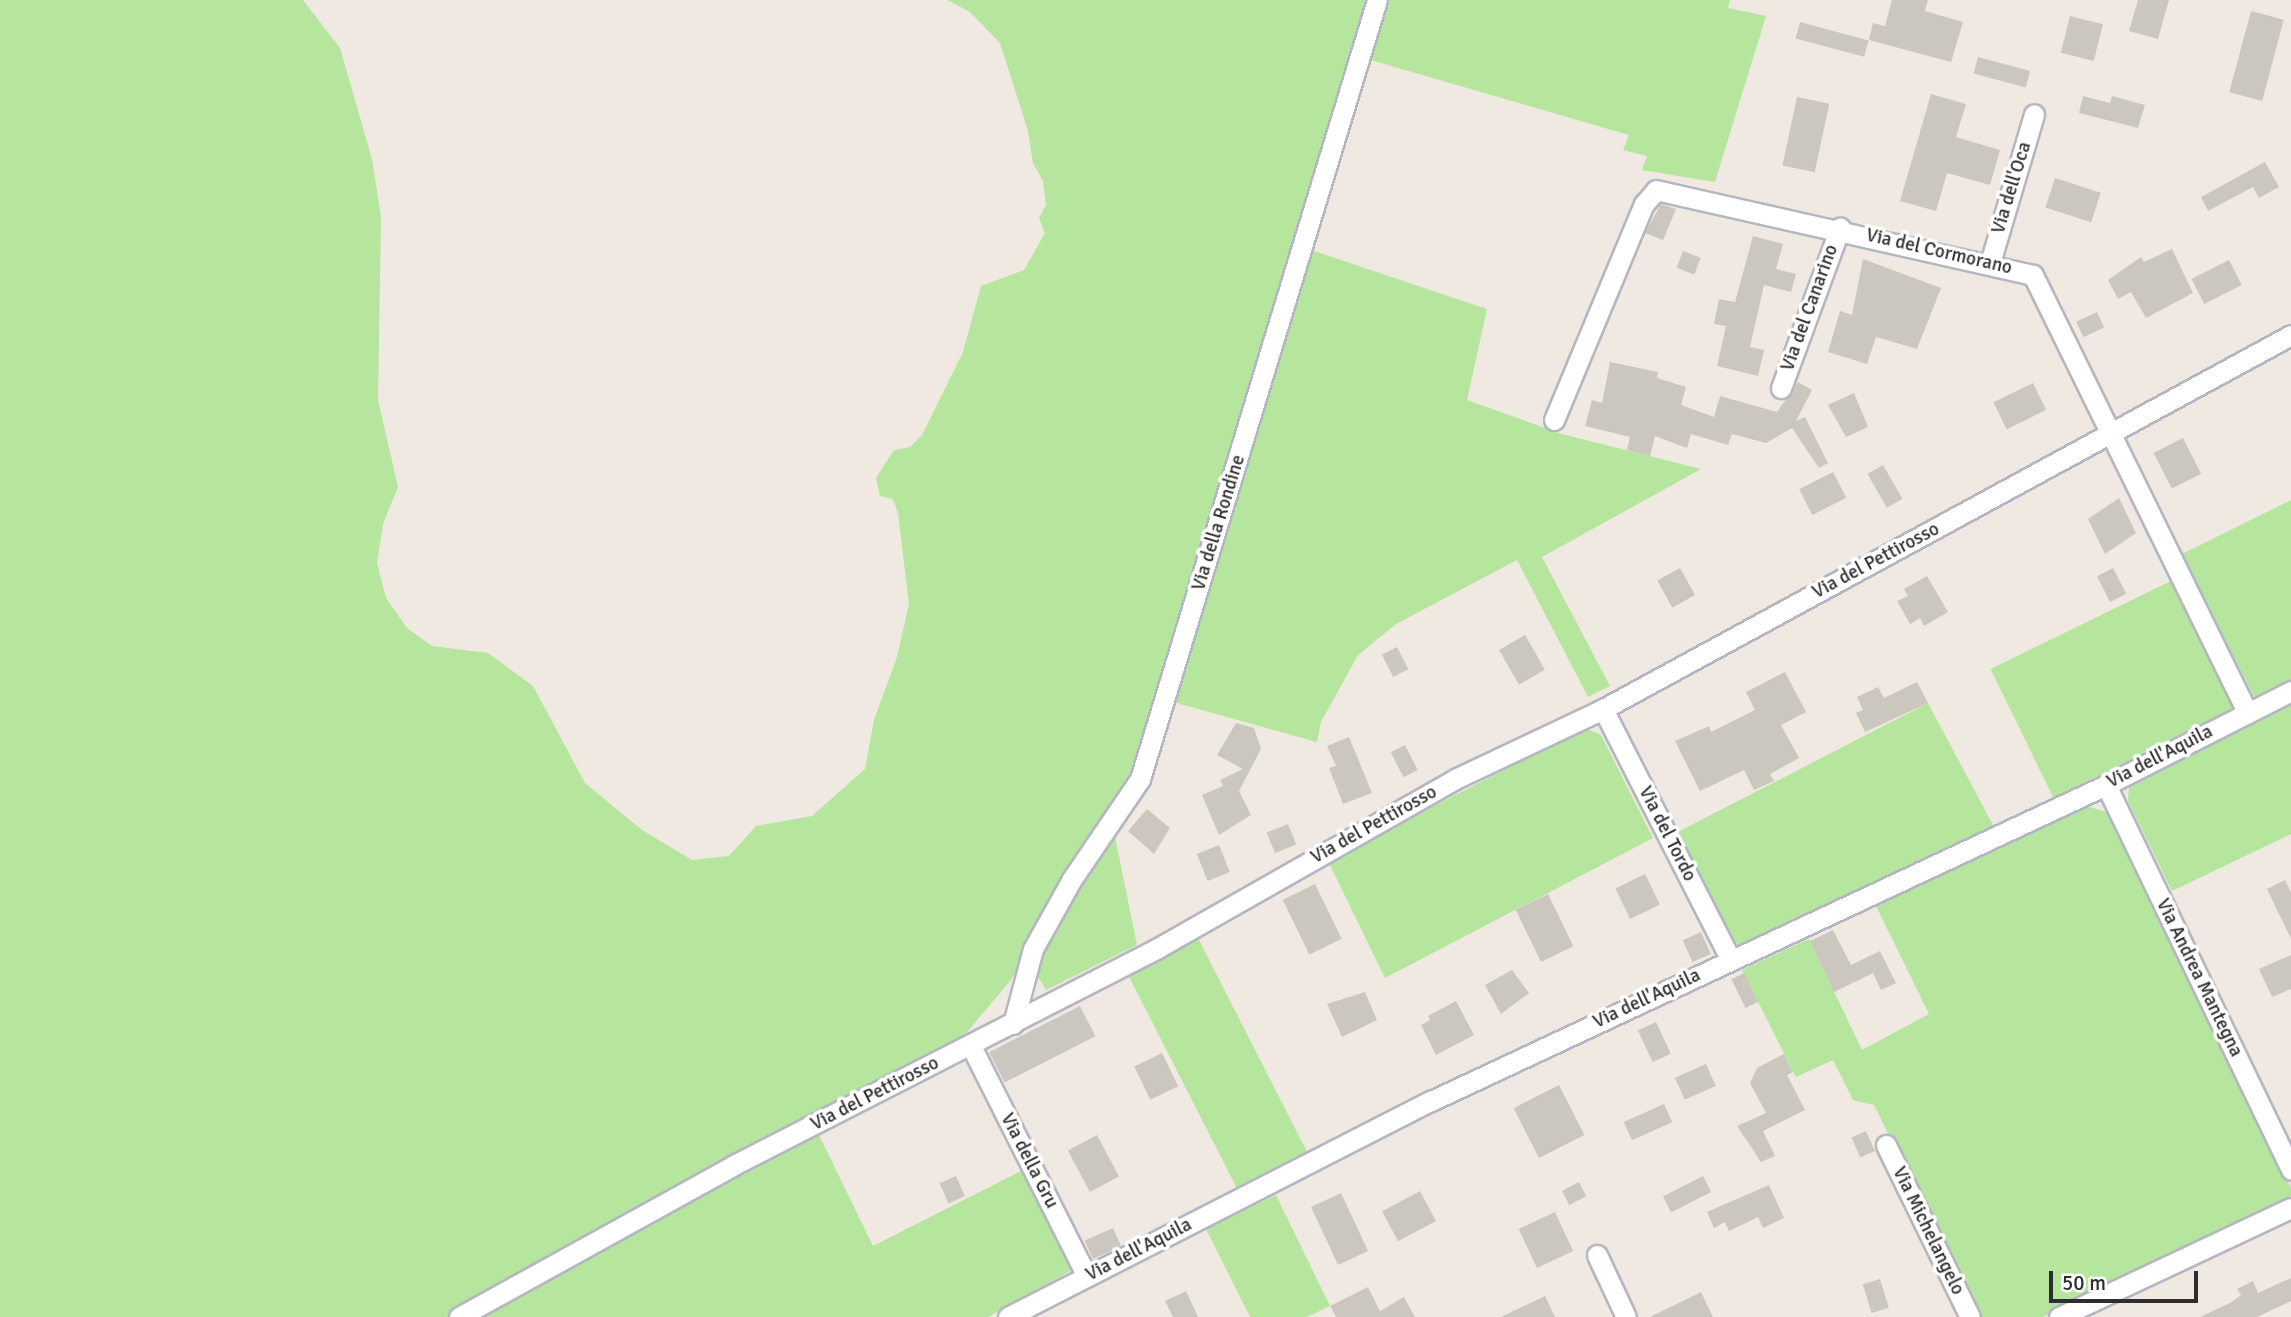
<!DOCTYPE html>
<style>
body{margin:0}
#map{position:relative;width:2291px;height:1317px;overflow:hidden;background:#efe9e1;font-family:Signika,sans-serif}
div>[style]{position:absolute}
.green>*{inset:0;background:#b6e59e;transform-origin:0 0}
.building>*{inset:0;background:#cbc7bf;transform-origin:0 0}
.roads{filter:drop-shadow(2px 0 #b4b7c1) drop-shadow(-2px 0 #b4b7c1) drop-shadow(0 2px #b4b7c1) drop-shadow(0 -2px #b4b7c1)}
.minor>*{height:19px;margin:-9.5px;padding:0 9.5px;transform-origin:9.5px;border-radius:9.5px;background:#fff}
span{translate:-50% -50%;white-space:nowrap;text-align:center;line-height:1.15;-webkit-text-stroke:7px #fff;paint-order:stroke}
.street-label{font-size:19px;color:#2e2e2e}
.scale{position:absolute;left:2049px;top:1271px;width:149px;height:32px;box-sizing:border-box;border:4px solid #2e2e2e;border-top:0;padding-left:9px;font-size:21px;line-height:24px;white-space:nowrap;color:#2e2e2e;-webkit-text-stroke:5px #fff;paint-order:stroke}
</style>
<div id="map">
<div class="green">
<div style="clip-path:polygon(0 0,303px 0,340px 48px,372px 159px,381px 217px,378px 400px,398px 487px,383px 524px,377px 563px,386px 598px,407px 628px,432px 646px,488px 653px,533px 686px,585px 783px,642px 830px,692px 860px,729px 856px,756px 826px,812px 816px,865px 769px,874px 720px,897px 657px,909px 604px,898px 513px,893px 499px,880px 496px,876px 478px,894px 450px,910px 447px,922px 435px,963px 352px,981px 286px,1024px 270px,1045px 233px,1039px 218px,1046px 205px,1043px 181px,1033px 163px,1028px 131px,1000px 43px,970px 12px,947px 0,1372px 0,1134px 774px,1011px 980px,961px 1039px,447px 1317px,0 1317px)"></div>
<div style="clip-path:polygon(1386px 0,1730px 0,1728px 8px,1766px 16px,1715px 182px,1642px 170px,1647px 156px,1623px 150px,1629px 135px,1367px 59px)"></div>
<div style="clip-path:polygon(1311px 250px,1487px 309px,1467px 400px,1562px 434px,1701px 469px,1542px 557px,1610px 686px,1588px 697px,1517px 560px,1396px 624px,1358px 655px,1321px 722px,1317px 742px,1173px 702px)"></div>
<div style="clip-path:polygon(2291px 500px,2291px 680px,2255px 699px,2182px 554px)"></div>
<div style="left:2173px;top:580px;width:143px;height:203px;rotate:64deg"></div>
<div style="clip-path:polygon(2291px 700px,2291px 834px,2172px 891px,2128px 801px,2129px 788px)"></div>
<div style="clip-path:polygon(1928px 703px,1994px 827px,1741px 947px,1730px 938px,1676px 833px)"></div>
<div style="clip-path:polygon(1585px 728px,1601px 735px,1653px 838px,1385px 978px,1328px 861px)"></div>
<div style="clip-path:polygon(2090px 807px,2109px 813px,2291px 1188px,2291px 1196px,2043px 1317px,1979px 1317px,1874px 1105px,1853px 1100px,1833px 1060px,1796px 1077px,1742px 970px,1809px 939px,1862px 1050px,1929px 1014px,1876px 906px,2069px 811px)"></div>
<div style="clip-path:polygon(1115px 837px,1137px 945px,1046px 990px,1037px 975px,1037px 959px,1081px 883px)"></div>
<div style="left:1197px;top:936px;width:242px;height:79px;rotate:63deg"></div>
<div style="clip-path:polygon(819px 1135px,873px 1246px,1021px 1171px,1072px 1270px,988px 1317px,472px 1317px)"></div>
<div style="clip-path:polygon(1276px 1195px,1330px 1306px,1307px 1317px,1250px 1317px,1206px 1229px)"></div>
</div>
<div class="building">
<div style="clip-path:polygon(1892px 0,1928px 0,1925px 11px,1963px 22px,1951px 62px,1869px 40px,1873px 23px,1885px 26px)"></div>
<div style="clip-path:polygon(2138px 0,2169px 0,2158px 39px,2129px 31px)"></div>
<div style="left:2251px;top:11px;width:34px;height:84px;rotate:15deg"></div>
<div style="left:2070px;top:16px;width:34px;height:38px;rotate:14deg"></div>
<div style="left:1800px;top:22px;width:71px;height:17px;rotate:15deg"></div>
<div style="left:1978px;top:57px;width:54px;height:17px;rotate:15deg"></div>
<div style="clip-path:polygon(1931px 94px,1966px 104px,1956px 137px,2000px 150px,1990px 185px,1947px 173px,1936px 211px,1900px 201px)"></div>
<div style="clip-path:polygon(2083px 96px,2110px 103px,2112px 96px,2145px 105px,2138px 128px,2079px 113px)"></div>
<div style="left:1797px;top:97px;width:33px;height:70px;rotate:12deg"></div>
<div style="clip-path:polygon(2265px 162px,2279px 187px,2259px 198px,2253px 187px,2208px 211px,2201px 197px)"></div>
<div style="left:2055px;top:178px;width:48px;height:31px;rotate:18deg"></div>
<div style="clip-path:polygon(1661px 204px,1676px 209px,1663px 240px,1645px 233px)"></div>
<div style="clip-path:polygon(1753px 236px,1783px 244px,1776px 269px,1796px 274px,1791px 292px,1764px 285px,1750px 347px,1764px 350px,1758px 376px,1717px 366px,1726px 326px,1714px 324px,1719px 299px,1735px 302px)"></div>
<div style="clip-path:polygon(2172px 249px,2193px 293px,2146px 318px,2131px 292px,2118px 299px,2108px 280px,2141px 257px,2144px 262px)"></div>
<div style="left:1683px;top:251px;width:19px;height:18px;rotate:21deg"></div>
<div style="clip-path:polygon(1863px 259px,1941px 288px,1917px 349px,1876px 337px,1867px 364px,1828px 352px,1840px 311px,1852px 315px)"></div>
<div style="left:2229px;top:260px;width:28px;height:42px;rotate:63deg"></div>
<div style="left:2097px;top:312px;width:17px;height:23px;rotate:65deg"></div>
<div style="clip-path:polygon(1610px 362px,1658px 372px,1657px 378px,1686px 387px,1681px 405px,1714px 417px,1720px 396px,1777px 412px,1798px 382px,1812px 390px,1796px 421px,1805px 417px,1828px 463px,1819px 468px,1792px 428px,1766px 443px,1732px 434px,1728px 445px,1691px 434px,1687px 448px,1655px 436px,1650px 456px,1627px 450px,1630px 437px,1585px 426px,1592px 400px,1602px 403px)"></div>
<div style="left:2033px;top:383px;width:30px;height:44px;rotate:64deg"></div>
<div style="clip-path:polygon(1854px 393px,1868px 427px,1846px 437px,1828px 405px)"></div>
<div style="left:2183px;top:438px;width:40px;height:33px;rotate:63deg"></div>
<div style="left:1883px;top:465px;width:39px;height:18px;rotate:60deg"></div>
<div style="left:1833px;top:472px;width:29px;height:38px;rotate:63deg"></div>
<div style="clip-path:polygon(2119px 498px,2136px 533px,2105px 554px,2088px 519px)"></div>
<div style="left:1680px;top:568px;width:31px;height:26px;rotate:61deg"></div>
<div style="left:2113px;top:568px;width:29px;height:18px;rotate:63deg"></div>
<div style="clip-path:polygon(1927px 576px,1948px 612px,1924px 626px,1920px 618px,1910px 624px,1897px 601px,1908px 596px,1904px 589px)"></div>
<div style="left:1525px;top:635px;width:40px;height:30px;rotate:60deg"></div>
<div style="left:1397px;top:647px;width:25px;height:17px;rotate:63deg"></div>
<div style="clip-path:polygon(1785px 672px,1806px 712px,1781px 725px,1799px 758px,1770px 774px,1774px 781px,1754px 790px,1744px 770px,1700px 791px,1675px 741px,1709px 726px,1711px 732px,1755px 710px,1746px 692px)"></div>
<div style="clip-path:polygon(1917px 682px,1928px 703px,1865px 732px,1856px 713px,1863px 710px,1857px 697px,1878px 687px,1884px 698px)"></div>
<div style="clip-path:polygon(1236px 723px,1254px 728px,1261px 749px,1239px 791px,1251px 815px,1219px 835px,1202px 795px,1223px 786px,1220px 780px,1243px 769px,1217px 755px)"></div>
<div style="clip-path:polygon(1349px 737px,1372px 793px,1343px 804px,1329px 768px,1336px 766px,1327px 746px)"></div>
<div style="left:1405px;top:745px;width:28px;height:16px;rotate:63deg"></div>
<div style="clip-path:polygon(1147px 809px,1170px 828px,1154px 854px,1128px 831px)"></div>
<div style="left:1288px;top:824px;width:22px;height:23px;rotate:68deg"></div>
<div style="left:1219px;top:845px;width:29px;height:24px;rotate:68deg"></div>
<div style="left:1645px;top:874px;width:34px;height:33px;rotate:64deg"></div>
<div style="clip-path:polygon(2285px 880px,2291px 892px,2291px 939px,2267px 889px)"></div>
<div style="left:1315px;top:884px;width:61px;height:36px;rotate:64deg"></div>
<div style="left:1548px;top:894px;width:58px;height:36px;rotate:64deg"></div>
<div style="clip-path:polygon(1833px 930px,1851px 965px,1880px 951px,1896px 983px,1881px 990px,1873px 973px,1834px 992px,1810px 941px)"></div>
<div style="left:1701px;top:932px;width:24px;height:20px;rotate:66deg"></div>
<div style="clip-path:polygon(2291px 955px,2291px 989px,2272px 997px,2259px 969px)"></div>
<div style="clip-path:polygon(1512px 970px,1529px 993px,1501px 1014px,1485px 985px)"></div>
<div style="left:1744px;top:973px;width:32px;height:14px;rotate:64deg"></div>
<div style="clip-path:polygon(1365px 992px,1377px 1020px,1342px 1037px,1327px 1004px)"></div>
<div style="clip-path:polygon(1456px 1001px,1474px 1035px,1436px 1055px,1421px 1025px,1430px 1020px,1428px 1016px)"></div>
<div style="left:1080px;top:1006px;width:34px;height:102px;rotate:63deg"></div>
<div style="left:1656px;top:1022px;width:35px;height:20px;rotate:65deg"></div>
<div style="left:1162px;top:1053px;width:37px;height:31px;rotate:64deg"></div>
<div style="clip-path:polygon(1784px 1054px,1793px 1072px,1787px 1075px,1805px 1110px,1763px 1131px,1775px 1156px,1761px 1162px,1737px 1126px,1766px 1113px,1750px 1083px,1757px 1068px)"></div>
<div style="left:1706px;top:1064px;width:24px;height:34px;rotate:66deg"></div>
<div style="left:1559px;top:1085px;width:56px;height:51px;rotate:63deg"></div>
<div style="left:1664px;top:1104px;width:20px;height:44px;rotate:66deg"></div>
<div style="left:1866px;top:1131px;width:22px;height:16px;rotate:66deg"></div>
<div style="left:1097px;top:1135px;width:47px;height:33px;rotate:62deg"></div>
<div style="left:956px;top:1176px;width:22px;height:18px;rotate:66deg"></div>
<div style="left:1703px;top:1176px;width:18px;height:45px;rotate:63deg"></div>
<div style="left:1579px;top:1182px;width:16px;height:19px;rotate:63deg"></div>
<div style="clip-path:polygon(1769px 1185px,1784px 1218px,1763px 1228px,1758px 1217px,1729px 1231px,1725px 1222px,1714px 1228px,1707px 1212px)"></div>
<div style="left:1420px;top:1191px;width:34px;height:43px;rotate:62deg"></div>
<div style="left:1341px;top:1193px;width:64px;height:33px;rotate:65deg"></div>
<div style="left:1555px;top:1212px;width:43px;height:40px;rotate:65deg"></div>
<div style="left:1113px;top:1228px;width:20px;height:31px;rotate:66deg"></div>
<div style="clip-path:polygon(2291px 1278px,2291px 1301px,2257px 1317px,2200px 1317px,2232px 1302px,2241px 1295px,2237px 1289px,2253px 1281px,2258px 1293px)"></div>
<div style="left:1880px;top:1279px;width:30px;height:18px;rotate:73deg"></div>
<div style="clip-path:polygon(1368px 1287px,1380px 1311px,1404px 1297px,1415px 1317px,1336px 1317px,1330px 1306px)"></div>
<div style="clip-path:polygon(1186px 1291px,1198px 1317px,1173px 1317px,1165px 1301px)"></div>
<div style="clip-path:polygon(1701px 1292px,1713px 1317px,1650px 1317px)"></div>
<div style="clip-path:polygon(1545px 1296px,1555px 1317px,1501px 1317px)"></div>
</div>
<div class="roads">
<div class="minor">
<div style="left:1990px;top:263px;width:155px;rotate:-73.5deg"></div>
<div style="left:1781px;top:388px;width:171px;rotate:-69.8deg"></div>
<div style="left:1554px;top:420px;width:234px;rotate:-67.4deg"></div>
<div style="left:1644px;top:204px;width:18px;rotate:-49deg"></div>
<div style="left:1656px;top:190px;width:386px;rotate:12.7deg"></div>
<div style="left:2033px;top:275px;width:488px;rotate:63.9deg"></div>
<div style="left:1603px;top:709px;width:282px;rotate:63deg"></div>
<div style="left:2106px;top:785px;width:427px;rotate:64.3deg"></div>
<div style="left:1013px;top:1024px;width:78px;rotate:-75.1deg"></div>
<div style="left:1033px;top:949px;width:80px;rotate:-60.9deg"></div>
<div style="left:1072px;top:879px;width:121px;rotate:-55.8deg"></div>
<div style="left:1140px;top:779px;width:814px;rotate:-73.08deg"></div>
<div style="left:971px;top:1046px;width:258px;rotate:63.3deg"></div>
<div style="left:1886px;top:1145px;width:191px;rotate:64deg"></div>
<div style="left:1597px;top:1255px;width:68px;rotate:64.9deg"></div>
<div style="left:459px;top:1317px;width:314px;rotate:-28.9deg"></div>
<div style="left:734px;top:1165px;width:474px;rotate:-27.1deg"></div>
<div style="left:1156px;top:949px;width:344px;rotate:-29.6deg"></div>
<div style="left:1455px;top:779px;width:164px;rotate:-25.3deg"></div>
<div style="left:1603px;top:709px;width:783px;rotate:-28.53deg"></div>
<div style="left:1008px;top:1317px;width:475px;rotate:-27.1deg"></div>
<div style="left:1431px;top:1101px;width:745px;rotate:-25.09deg"></div>
<div style="left:2106px;top:785px;width:208px;rotate:-26.9deg"></div>
<div style="left:2059px;top:1317px;width:256px;rotate:-25.2deg"></div>
</div>
</div>
<div class="street-label">
<span style="left:2012px;top:188px;rotate:-73deg">Via dell'Oca</span>
<span style="left:1939px;top:252px;rotate:13deg">Via del Cormorano</span>
<span style="left:1810px;top:308px;rotate:-70deg">Via del Canarino</span>
<span style="left:1219px;top:523px;rotate:-73deg">Via della Rondine</span>
<span style="left:1876px;top:561px;rotate:-28deg">Via del Pettirosso</span>
<span style="left:2160px;top:757px;rotate:-27deg">Via dell'Aquila</span>
<span style="left:1374px;top:825px;rotate:-29deg">Via del Pettirosso</span>
<span style="left:1667px;top:834px;rotate:63deg">Via del Tordo</span>
<span style="left:2199px;top:978px;rotate:64deg">Via Andrea Mantegna</span>
<span style="left:1647px;top:999px;rotate:-25deg">Via dell'Aquila</span>
<span style="left:875px;top:1094px;rotate:-27deg">Via del Pettirosso</span>
<span style="left:1029px;top:1161px;rotate:63deg">Via della Gru</span>
<span style="left:1928px;top:1231px;rotate:64deg">Via Michelangelo</span>
<span style="left:1139px;top:1250px;rotate:-27deg">Via dell'Aquila</span>
</div>
<div class="scale">50 m</div>
</div>
